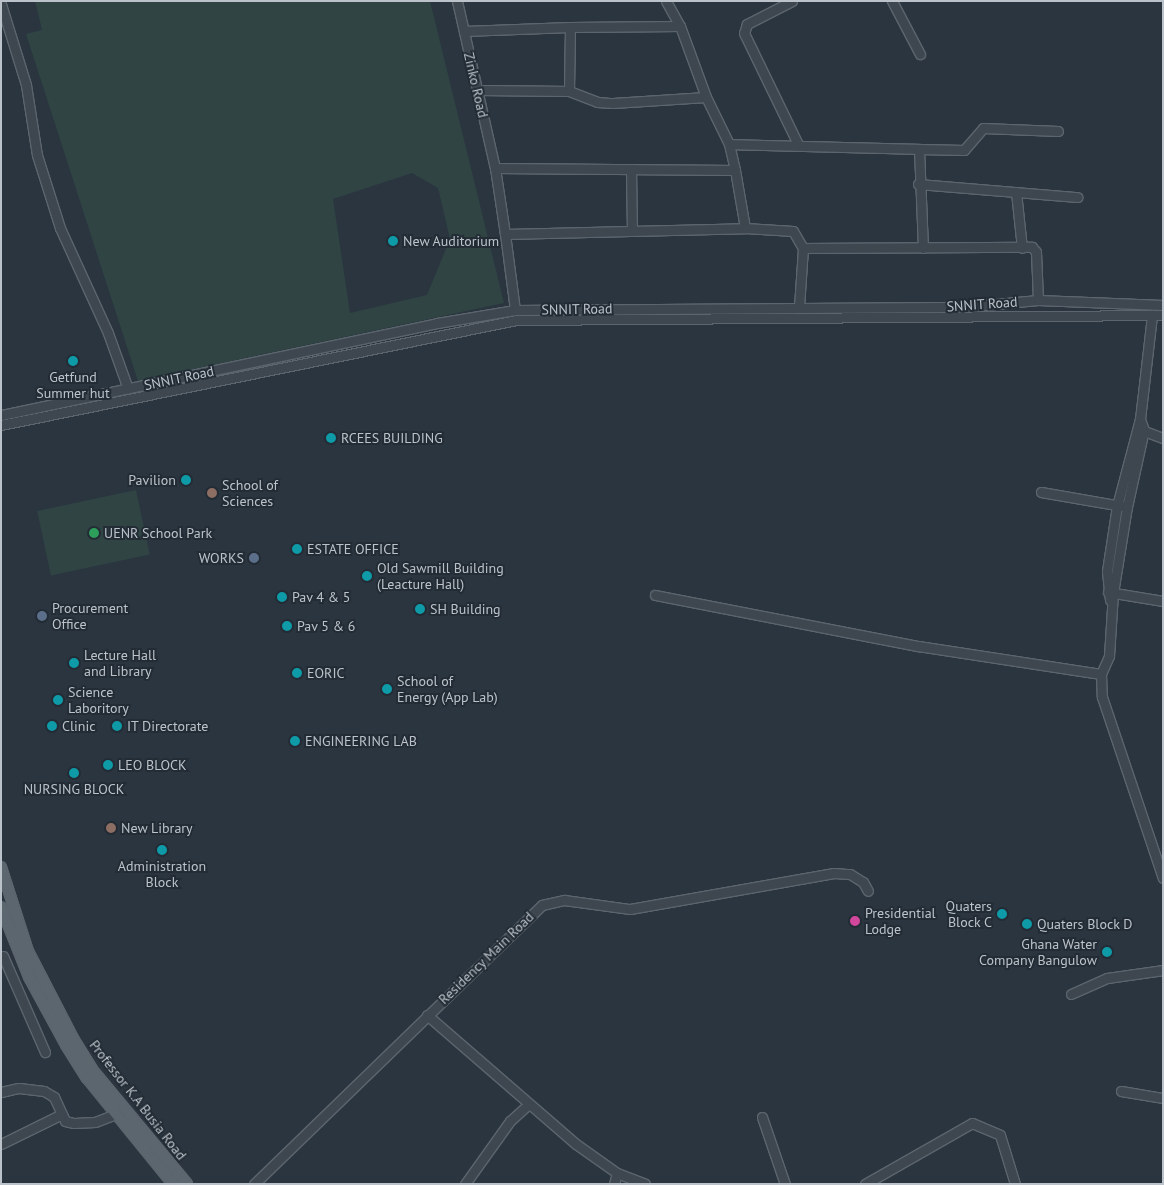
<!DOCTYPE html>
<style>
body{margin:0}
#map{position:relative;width:1164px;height:1185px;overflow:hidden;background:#2a3540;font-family:"PT Sans",sans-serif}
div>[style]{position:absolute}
.green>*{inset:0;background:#2f4443;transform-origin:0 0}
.roads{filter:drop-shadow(1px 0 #5c656d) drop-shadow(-1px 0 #5c656d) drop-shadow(0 1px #5c656d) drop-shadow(0 -1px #5c656d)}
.minor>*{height:9px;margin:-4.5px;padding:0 4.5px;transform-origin:4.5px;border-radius:4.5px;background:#3e4750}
.major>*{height:10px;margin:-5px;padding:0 5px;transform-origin:5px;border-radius:5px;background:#5c666f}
.dots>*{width:14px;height:14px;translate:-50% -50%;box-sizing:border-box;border:2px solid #232c35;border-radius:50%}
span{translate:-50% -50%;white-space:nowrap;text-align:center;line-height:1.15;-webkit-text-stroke:4px #232c35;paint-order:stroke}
.street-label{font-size:14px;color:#bbc2ca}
.poi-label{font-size:14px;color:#bbc2ca}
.left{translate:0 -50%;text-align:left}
.right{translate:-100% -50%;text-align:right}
.frame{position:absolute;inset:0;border:2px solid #bbc2ca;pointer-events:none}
</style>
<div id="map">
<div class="green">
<div style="clip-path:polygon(evenodd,35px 1px,430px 1px,504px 303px,138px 381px,26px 34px,42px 30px,35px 1px,412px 173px,438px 188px,450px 239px,427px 295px,350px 313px,333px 199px,412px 173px)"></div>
<div style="left:136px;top:490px;width:66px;height:101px;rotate:78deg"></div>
</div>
<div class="roads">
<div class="minor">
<div style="left:457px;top:1px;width:171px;rotate:77.2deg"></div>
<div style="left:666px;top:1px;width:29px;rotate:61deg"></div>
<div style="left:792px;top:1px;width:51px;rotate:152.9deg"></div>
<div style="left:747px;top:24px;width:9px;rotate:108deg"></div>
<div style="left:744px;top:33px;width:123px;rotate:64.1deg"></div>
<div style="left:892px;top:1px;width:60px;rotate:62.2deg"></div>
<div style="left:1px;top:4px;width:85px;rotate:72.8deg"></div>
<div style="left:26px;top:85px;width:71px;rotate:81.1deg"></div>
<div style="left:37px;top:155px;width:77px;rotate:72.5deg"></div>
<div style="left:60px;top:228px;width:115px;rotate:65.4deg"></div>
<div style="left:108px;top:333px;width:59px;rotate:70.3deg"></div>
<div style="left:570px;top:27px;width:110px;rotate:-0.5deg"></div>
<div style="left:680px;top:26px;width:76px;rotate:69.9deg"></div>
<div style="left:464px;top:31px;width:106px;rotate:-2.2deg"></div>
<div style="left:570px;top:27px;width:64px;rotate:90.9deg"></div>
<div style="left:479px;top:90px;width:90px;rotate:0.6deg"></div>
<div style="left:569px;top:91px;width:30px;rotate:21deg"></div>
<div style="left:597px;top:102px;width:16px;rotate:4deg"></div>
<div style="left:613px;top:103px;width:93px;rotate:-3.7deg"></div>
<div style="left:706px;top:97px;width:52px;rotate:63.9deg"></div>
<div style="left:729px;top:144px;width:27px;rotate:77deg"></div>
<div style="left:729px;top:144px;width:190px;rotate:1.5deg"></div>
<div style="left:919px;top:149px;width:99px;rotate:87.7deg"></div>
<div style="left:919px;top:149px;width:45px;rotate:1.3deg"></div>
<div style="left:964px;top:150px;width:29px;rotate:-49deg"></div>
<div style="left:983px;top:128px;width:75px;rotate:2.3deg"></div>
<div style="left:631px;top:169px;width:61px;rotate:89.1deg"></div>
<div style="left:918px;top:184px;width:160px;rotate:4.7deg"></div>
<div style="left:1016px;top:192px;width:56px;rotate:83.9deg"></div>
<div style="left:505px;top:234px;width:67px;rotate:-98.6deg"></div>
<div style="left:495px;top:168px;width:240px;rotate:0.5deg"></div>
<div style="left:735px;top:170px;width:59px;rotate:80.2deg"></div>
<div style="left:803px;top:248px;width:229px;rotate:-0.3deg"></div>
<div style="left:1032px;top:247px;width:6px;rotate:51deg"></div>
<div style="left:1036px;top:252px;width:48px;rotate:87.6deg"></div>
<div style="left:515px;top:310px;width:77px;rotate:-97.5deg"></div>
<div style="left:505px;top:234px;width:240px;rotate:-1.4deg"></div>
<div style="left:745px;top:228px;width:48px;rotate:3.6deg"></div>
<div style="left:793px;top:231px;width:20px;rotate:60deg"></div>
<div style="left:803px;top:248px;width:59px;rotate:93.9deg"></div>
<div style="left:1px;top:415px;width:446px;rotate:-11.9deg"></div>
<div style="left:437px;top:323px;width:79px;rotate:-9.5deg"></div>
<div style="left:515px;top:310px;width:449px;rotate:-0.4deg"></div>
<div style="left:964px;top:307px;width:74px;rotate:-5.4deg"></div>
<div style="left:1038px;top:300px;width:125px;rotate:2.3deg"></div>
<div style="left:1px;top:425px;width:526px;rotate:-11.52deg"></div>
<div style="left:516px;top:320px;width:647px;rotate:-0.44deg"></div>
<div style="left:1139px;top:429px;width:26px;rotate:21deg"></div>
<div style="left:1041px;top:492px;width:81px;rotate:9.9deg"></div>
<div style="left:1108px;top:592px;width:56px;rotate:9.3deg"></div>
<div style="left:655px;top:595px;width:268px;rotate:11deg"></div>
<div style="left:918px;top:646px;width:185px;rotate:8.7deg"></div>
<div style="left:1101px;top:674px;width:20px;rotate:-66deg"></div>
<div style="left:1109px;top:656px;width:63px;rotate:-86.4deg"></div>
<div style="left:1113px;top:593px;width:87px;rotate:-80.8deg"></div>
<div style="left:1127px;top:507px;width:79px;rotate:-77.6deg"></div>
<div style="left:1144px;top:430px;width:12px;rotate:-110deg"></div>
<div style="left:1110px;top:600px;width:29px;rotate:-96deg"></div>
<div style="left:1107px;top:571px;width:66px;rotate:-81.3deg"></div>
<div style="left:1117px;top:506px;width:90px;rotate:-75.2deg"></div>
<div style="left:1140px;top:419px;width:105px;rotate:-83.4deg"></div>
<div style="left:1101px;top:674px;width:23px;rotate:88deg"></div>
<div style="left:1102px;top:697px;width:191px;rotate:71.4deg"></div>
<div style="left:3px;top:956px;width:105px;rotate:66.4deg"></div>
<div style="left:1071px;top:994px;width:39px;rotate:-24deg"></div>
<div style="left:1107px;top:978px;width:57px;rotate:-8.1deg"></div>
<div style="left:427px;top:1015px;width:197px;rotate:40.9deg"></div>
<div style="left:576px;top:1144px;width:50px;rotate:35.3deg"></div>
<div style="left:617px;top:1173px;width:30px;rotate:21deg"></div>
<div style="left:1121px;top:1091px;width:43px;rotate:9.5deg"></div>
<div style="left:1px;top:1092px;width:18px;rotate:-13deg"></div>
<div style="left:19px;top:1088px;width:25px;rotate:7deg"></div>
<div style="left:44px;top:1091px;width:12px;rotate:31deg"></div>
<div style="left:54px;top:1097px;width:26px;rotate:65deg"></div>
<div style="left:65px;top:1121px;width:9px;rotate:13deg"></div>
<div style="left:74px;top:1123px;width:21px;rotate:-3deg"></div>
<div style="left:95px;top:1122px;width:28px;rotate:-21deg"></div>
<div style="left:762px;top:1117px;width:71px;rotate:71.1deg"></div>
<div style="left:1px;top:1144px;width:66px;rotate:-26.2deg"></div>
<div style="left:254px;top:1184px;width:401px;rotate:-44.1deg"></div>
<div style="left:542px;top:905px;width:23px;rotate:-13deg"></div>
<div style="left:564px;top:900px;width:67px;rotate:7.8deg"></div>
<div style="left:630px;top:909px;width:207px;rotate:-10deg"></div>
<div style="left:834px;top:873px;width:16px;rotate:4deg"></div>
<div style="left:850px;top:874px;width:15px;rotate:32deg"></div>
<div style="left:863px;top:882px;width:10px;rotate:61deg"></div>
<div style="left:465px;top:1184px;width:77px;rotate:-54.5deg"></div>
<div style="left:510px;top:1121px;width:25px;rotate:-42deg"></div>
<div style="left:614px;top:1184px;width:11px;rotate:-75deg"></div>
<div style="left:865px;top:1184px;width:123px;rotate:-29.7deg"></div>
<div style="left:972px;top:1123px;width:30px;rotate:23deg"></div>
<div style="left:1000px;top:1135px;width:51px;rotate:73deg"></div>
</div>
<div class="major">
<div style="left:1px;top:867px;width:88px;rotate:72.2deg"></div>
<div style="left:28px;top:951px;width:100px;rotate:62.7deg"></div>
<div style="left:74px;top:1040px;width:39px;rotate:58deg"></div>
<div style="left:95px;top:1073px;width:144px;rotate:50.3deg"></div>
<div style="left:1px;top:907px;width:75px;rotate:68.2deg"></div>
<div style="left:29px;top:977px;width:77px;rotate:61.4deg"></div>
<div style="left:66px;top:1045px;width:39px;rotate:58deg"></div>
<div style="left:87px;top:1078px;width:136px;rotate:50.9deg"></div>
</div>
</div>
<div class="dots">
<div style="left:393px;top:241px;background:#0f9aa8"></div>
<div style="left:73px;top:361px;background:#0f9aa8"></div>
<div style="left:331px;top:438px;background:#0f9aa8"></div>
<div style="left:186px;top:480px;background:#0f9aa8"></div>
<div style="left:212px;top:493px;background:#8d6e63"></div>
<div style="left:94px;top:533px;background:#2e9e5b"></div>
<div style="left:297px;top:549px;background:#0f9aa8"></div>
<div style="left:254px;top:558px;background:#5c6f8a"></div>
<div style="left:367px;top:576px;background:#0f9aa8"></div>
<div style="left:282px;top:597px;background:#0f9aa8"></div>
<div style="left:420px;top:609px;background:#0f9aa8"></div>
<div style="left:42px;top:616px;background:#5c6f8a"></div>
<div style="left:287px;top:626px;background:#0f9aa8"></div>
<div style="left:74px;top:663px;background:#0f9aa8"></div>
<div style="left:297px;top:673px;background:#0f9aa8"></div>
<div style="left:387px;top:689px;background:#0f9aa8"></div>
<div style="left:58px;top:700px;background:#0f9aa8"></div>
<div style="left:52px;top:726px;background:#0f9aa8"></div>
<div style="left:117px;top:726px;background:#0f9aa8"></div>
<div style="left:295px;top:741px;background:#0f9aa8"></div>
<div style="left:108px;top:765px;background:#0f9aa8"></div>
<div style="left:74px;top:773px;background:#0f9aa8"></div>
<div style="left:111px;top:828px;background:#8d6e63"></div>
<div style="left:162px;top:850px;background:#0f9aa8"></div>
<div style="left:1002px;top:914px;background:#0f9aa8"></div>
<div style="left:855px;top:921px;background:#d1479c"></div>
<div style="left:1027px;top:924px;background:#0f9aa8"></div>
<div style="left:1107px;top:952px;background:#0f9aa8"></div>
</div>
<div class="street-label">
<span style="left:476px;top:85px;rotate:77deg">Zinko Road</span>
<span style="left:982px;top:304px;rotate:-4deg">SNNIT Road</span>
<span style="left:577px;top:309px;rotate:-1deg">SNNIT Road</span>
<span style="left:179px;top:378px;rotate:-12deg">SNNIT Road</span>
<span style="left:486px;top:958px;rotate:-44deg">Residency Main Road</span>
<span style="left:138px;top:1100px;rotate:52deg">Professor K.A Busia Road</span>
</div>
<div class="poi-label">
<span class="left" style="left:403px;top:241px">New Auditorium</span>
<span style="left:73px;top:385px">Getfund<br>Summer hut</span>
<span class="left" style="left:341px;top:438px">RCEES BUILDING</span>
<span class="right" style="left:176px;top:480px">Pavilion</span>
<span class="left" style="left:222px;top:493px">School of<br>Sciences</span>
<span class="left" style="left:104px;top:533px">UENR School Park</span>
<span class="left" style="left:307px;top:549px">ESTATE OFFICE</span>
<span class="right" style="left:244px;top:558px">WORKS</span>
<span class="left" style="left:377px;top:576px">Old Sawmill Building<br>(Leacture Hall)</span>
<span class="left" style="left:292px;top:597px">Pav 4 &amp; 5</span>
<span class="left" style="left:52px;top:616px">Procurement<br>Office</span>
<span class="left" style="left:430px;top:609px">SH Building</span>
<span class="left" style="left:297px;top:626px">Pav 5 &amp; 6</span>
<span class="left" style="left:84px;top:663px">Lecture Hall<br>and Library</span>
<span class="left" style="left:307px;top:673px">EORIC</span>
<span class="left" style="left:397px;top:689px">School of<br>Energy (App Lab)</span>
<span class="left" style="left:68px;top:700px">Science<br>Laboritory</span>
<span class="left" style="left:62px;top:726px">Clinic</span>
<span class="left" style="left:127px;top:726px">IT Directorate</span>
<span class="left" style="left:305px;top:741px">ENGINEERING LAB</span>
<span class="left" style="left:118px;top:765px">LEO BLOCK</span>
<span style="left:74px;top:789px">NURSING BLOCK</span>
<span class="left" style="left:121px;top:828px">New Library</span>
<span style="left:162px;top:874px">Administration<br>Block</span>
<span class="right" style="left:992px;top:914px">Quaters<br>Block C</span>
<span class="left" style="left:865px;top:921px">Presidential<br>Lodge</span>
<span class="left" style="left:1037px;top:924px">Quaters Block D</span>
<span class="right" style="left:1097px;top:952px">Ghana Water<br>Company Bangulow</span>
</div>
<div class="frame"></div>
</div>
